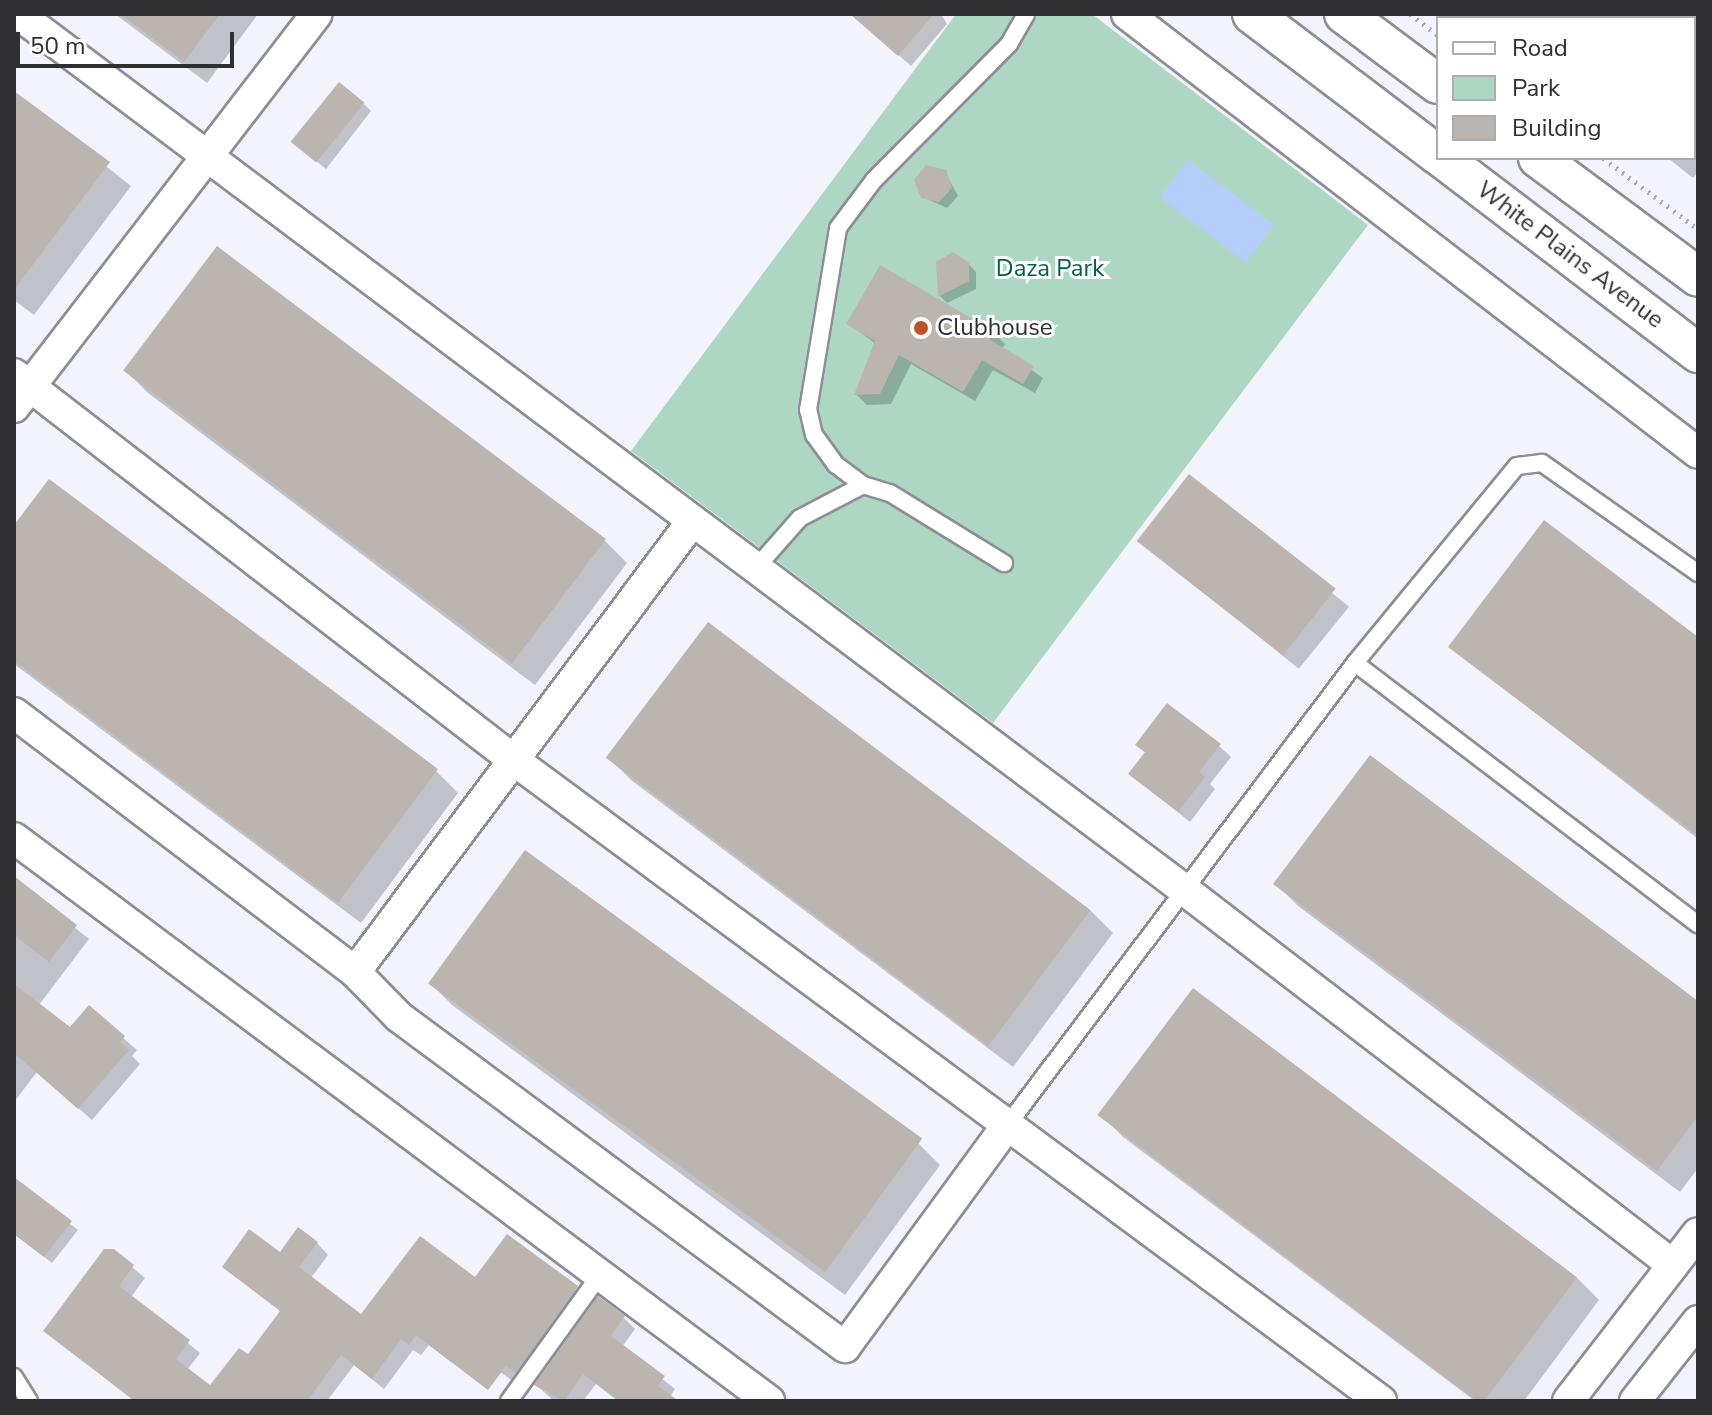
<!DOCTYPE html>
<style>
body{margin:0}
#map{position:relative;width:1712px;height:1415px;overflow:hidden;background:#f2f3fc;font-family:"Nunito Sans",sans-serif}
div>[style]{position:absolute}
.green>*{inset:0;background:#add7c3}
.water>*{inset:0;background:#b5cdfb;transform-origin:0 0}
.shadow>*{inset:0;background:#0003;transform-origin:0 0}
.building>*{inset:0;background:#bcb4ae;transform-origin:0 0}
.path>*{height:5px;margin-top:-2.5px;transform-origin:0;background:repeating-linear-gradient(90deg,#aaabb1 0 2px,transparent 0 8px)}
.roads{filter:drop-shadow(2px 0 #8d8e96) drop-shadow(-2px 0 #8d8e96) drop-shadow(0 2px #8d8e96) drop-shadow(0 -2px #8d8e96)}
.service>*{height:16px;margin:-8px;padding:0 8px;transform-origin:8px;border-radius:8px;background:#fff}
.minor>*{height:30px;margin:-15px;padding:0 15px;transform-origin:15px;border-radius:15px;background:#fff}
.tertiary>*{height:38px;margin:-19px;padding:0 19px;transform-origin:19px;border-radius:19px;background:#fff}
.dots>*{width:22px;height:22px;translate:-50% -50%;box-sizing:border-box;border:4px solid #fff;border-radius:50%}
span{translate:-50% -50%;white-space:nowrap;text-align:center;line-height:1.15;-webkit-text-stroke:6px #fff;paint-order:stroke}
.street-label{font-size:24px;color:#2f2f32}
.park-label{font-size:24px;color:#006244}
.poi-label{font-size:24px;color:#2f2f32}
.left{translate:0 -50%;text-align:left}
.frame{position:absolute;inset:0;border:16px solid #2f2f32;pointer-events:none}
.legend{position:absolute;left:1436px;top:16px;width:260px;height:144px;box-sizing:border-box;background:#fff;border:2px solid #acacad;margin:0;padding:10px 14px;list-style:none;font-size:24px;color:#2f2f32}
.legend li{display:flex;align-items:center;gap:16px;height:40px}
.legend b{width:40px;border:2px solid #acacad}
.scale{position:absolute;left:16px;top:32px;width:218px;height:36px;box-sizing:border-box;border:4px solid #2f2f32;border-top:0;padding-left:10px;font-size:24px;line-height:28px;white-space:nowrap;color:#2f2f32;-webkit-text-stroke:6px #fff;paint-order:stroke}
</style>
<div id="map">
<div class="green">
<div style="clip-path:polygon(956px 14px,1092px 14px,1368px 225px,993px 723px,631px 451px)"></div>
</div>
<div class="water">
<div style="left:1188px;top:160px;width:108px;height:47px;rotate:37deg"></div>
</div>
<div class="shadow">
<div style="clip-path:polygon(115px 14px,258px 14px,207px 83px)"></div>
<div style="clip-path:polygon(852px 14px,941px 14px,947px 24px,911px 66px)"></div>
<div style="clip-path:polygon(1626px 14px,1643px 14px,1640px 18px)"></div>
<div style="clip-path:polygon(1654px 14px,1698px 14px,1698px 172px,1693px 178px,1668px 158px,1694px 158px,1694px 18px)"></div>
<div style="clip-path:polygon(14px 93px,131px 186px,34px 315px,14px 300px)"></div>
<div style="clip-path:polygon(364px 104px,371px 111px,326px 169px,302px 150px)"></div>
<div style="clip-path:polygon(945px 172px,958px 196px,947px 208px,923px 197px)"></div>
<div style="clip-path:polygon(217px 249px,605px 541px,627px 563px,535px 685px,148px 393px,126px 371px)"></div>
<div style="clip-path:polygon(938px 263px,968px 264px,976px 272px,976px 289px,947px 303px,940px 296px)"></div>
<div style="clip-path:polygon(849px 324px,994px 333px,1005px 344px,1002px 349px,1043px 378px,1035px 393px,993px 370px,975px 401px,911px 364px,891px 404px,867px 405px,856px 394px,876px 344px)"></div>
<div style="left:1189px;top:477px;width:206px;height:80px;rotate:39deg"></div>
<div style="clip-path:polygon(14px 529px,436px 771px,458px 793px,361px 923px,14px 664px)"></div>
<div style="clip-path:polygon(709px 625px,1091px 911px,1113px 933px,1013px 1067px,631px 780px,609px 758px)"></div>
<div style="clip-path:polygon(1698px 640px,1698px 839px,1451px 647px)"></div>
<div style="clip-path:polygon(1138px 745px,1219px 746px,1231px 757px,1210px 784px,1215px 789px,1190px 822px,1131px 774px,1147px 754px)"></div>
<div style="clip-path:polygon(14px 879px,89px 939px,39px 1005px,70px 1030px,89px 1008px,137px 1050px,132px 1056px,140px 1064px,92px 1120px,37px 1072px,14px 1102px)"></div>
<div style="clip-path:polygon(1276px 884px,1698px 1004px,1698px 1168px,1680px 1192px,1298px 906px)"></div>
<div style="clip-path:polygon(430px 983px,918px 1143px,940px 1165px,845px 1295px,452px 1005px)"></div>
<div style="clip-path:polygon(1194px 991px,1577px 1278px,1599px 1300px,1524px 1401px,1475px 1401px,1123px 1137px,1101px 1115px)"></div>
<div style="clip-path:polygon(14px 1180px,78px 1230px,52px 1263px,14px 1234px)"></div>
<div style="clip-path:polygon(508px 1237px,588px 1300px,514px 1382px,464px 1346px,452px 1363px,429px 1345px,421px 1355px,413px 1350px,384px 1389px,354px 1365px,327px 1401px,134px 1401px,46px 1331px,113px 1251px,145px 1278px,131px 1297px,200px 1353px,187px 1370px,211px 1388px,248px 1357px,282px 1312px,224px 1266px,317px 1243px,328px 1255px,311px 1278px,362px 1316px,476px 1280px)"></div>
<div style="clip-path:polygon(624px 1318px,635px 1329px,622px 1347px,675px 1389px,670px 1397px,676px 1401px,618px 1401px,596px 1384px,583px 1401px,554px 1401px,536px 1385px)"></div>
</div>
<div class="building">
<div style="clip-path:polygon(120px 14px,220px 14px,184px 62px)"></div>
<div style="clip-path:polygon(850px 14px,934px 14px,898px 56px)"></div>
<div style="left:339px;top:82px;width:33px;height:77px;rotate:39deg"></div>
<div style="clip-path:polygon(14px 91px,110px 162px,14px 290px)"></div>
<div style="clip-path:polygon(926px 165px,946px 170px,952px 188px,939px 202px,921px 198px,914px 180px)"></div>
<div style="left:217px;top:246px;width:487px;height:156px;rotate:37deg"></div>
<div style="clip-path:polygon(953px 252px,969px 263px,969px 281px,938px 297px,936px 262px)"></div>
<div style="clip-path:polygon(880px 265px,995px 332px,990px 340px,1034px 366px,1023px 384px,982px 360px,963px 392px,899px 355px,880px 394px,854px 395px,875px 341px,846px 324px)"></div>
<div style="left:1189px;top:474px;width:186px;height:85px;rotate:38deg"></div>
<div style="clip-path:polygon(49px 479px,438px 769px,338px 903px,14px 661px,14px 525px)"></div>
<div style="clip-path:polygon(1544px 520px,1698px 637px,1698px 836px,1448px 647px)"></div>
<div style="left:708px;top:622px;width:479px;height:170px;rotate:37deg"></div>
<div style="clip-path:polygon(1167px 703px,1221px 744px,1199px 772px,1205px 777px,1178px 812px,1128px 774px,1145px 752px,1135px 745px)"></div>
<div style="clip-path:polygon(1370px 755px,1698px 1001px,1698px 1116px,1657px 1171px,1273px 884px)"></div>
<div style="left:525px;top:850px;width:491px;height:165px;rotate:36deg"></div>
<div style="clip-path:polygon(14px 876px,77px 925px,49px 962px,14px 935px)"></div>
<div style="clip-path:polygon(14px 984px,70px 1027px,89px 1005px,125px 1036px,120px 1042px,129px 1050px,78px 1109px,14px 1053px)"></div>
<div style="left:1193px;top:988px;width:481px;height:159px;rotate:37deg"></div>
<div style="clip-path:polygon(14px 1177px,72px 1221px,44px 1257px,14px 1234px)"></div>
<div style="clip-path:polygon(298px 1227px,318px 1242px,299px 1267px,361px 1314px,420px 1236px,475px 1277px,507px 1234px,578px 1286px,516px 1373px,506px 1366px,488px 1390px,416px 1335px,409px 1345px,401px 1339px,372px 1379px,341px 1355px,307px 1401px,135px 1401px,43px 1331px,104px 1249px,114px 1249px,134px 1265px,119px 1286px,190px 1340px,176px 1359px,210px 1385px,239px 1348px,248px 1354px,280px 1311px,222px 1267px,249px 1229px,280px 1252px)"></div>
<div style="clip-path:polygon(598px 1296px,625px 1316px,611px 1336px,665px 1376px,658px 1386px,679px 1401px,619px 1401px,583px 1374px,564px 1401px,534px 1385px)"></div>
</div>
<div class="path">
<div style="left:1410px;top:14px;width:35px;rotate:37deg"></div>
<div style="left:1603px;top:158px;width:119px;rotate:36.8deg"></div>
</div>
<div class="roads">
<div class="service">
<div style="left:863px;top:485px;width:34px;rotate:-143deg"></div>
<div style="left:836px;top:465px;width:37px;rotate:-126deg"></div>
<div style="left:814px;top:435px;width:26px;rotate:-103deg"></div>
<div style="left:808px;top:410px;width:184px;rotate:-80.6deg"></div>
<div style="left:838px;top:228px;width:60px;rotate:-53.1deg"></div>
<div style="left:874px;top:180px;width:192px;rotate:-45.2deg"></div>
<div style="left:1009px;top:44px;width:34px;rotate:-60deg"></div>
<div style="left:754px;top:570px;width:69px;rotate:-48.5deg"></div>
<div style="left:800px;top:518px;width:71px;rotate:-27.6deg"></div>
<div style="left:863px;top:485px;width:28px;rotate:17deg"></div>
<div style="left:890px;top:493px;width:134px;rotate:31.6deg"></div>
<div style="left:1355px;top:663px;width:431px;rotate:37.3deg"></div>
<div style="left:1009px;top:1123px;width:576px;rotate:-53.05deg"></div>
<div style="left:1355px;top:663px;width:255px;rotate:-50.6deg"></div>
<div style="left:1517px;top:466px;width:25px;rotate:-7deg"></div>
<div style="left:1542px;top:463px;width:191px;rotate:35.2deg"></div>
<div style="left:14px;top:1377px;width:28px;rotate:58deg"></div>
<div style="left:509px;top:1401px;width:155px;rotate:-54.2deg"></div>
</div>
<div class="minor">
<div style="left:18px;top:14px;width:1456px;rotate:36.9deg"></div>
<div style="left:1182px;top:888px;width:619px;rotate:37.52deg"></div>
<div style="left:1127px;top:14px;width:720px;rotate:37.55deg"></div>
<div style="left:14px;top:374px;width:633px;rotate:37.68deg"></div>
<div style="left:515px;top:761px;width:1077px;rotate:36.47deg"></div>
<div style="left:14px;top:407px;width:496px;rotate:-52.4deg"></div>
<div style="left:14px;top:713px;width:428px;rotate:37.2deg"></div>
<div style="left:355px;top:972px;width:63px;rotate:45.6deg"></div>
<div style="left:399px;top:1017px;width:555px;rotate:36.5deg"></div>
<div style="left:845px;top:1347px;width:278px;rotate:-53.8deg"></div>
<div style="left:14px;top:838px;width:942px;rotate:36.71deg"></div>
<div style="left:355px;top:972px;width:561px;rotate:-53.19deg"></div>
<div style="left:1568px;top:1401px;width:212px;rotate:-52.3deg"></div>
<div style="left:1635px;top:1401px;width:102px;rotate:-51.8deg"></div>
</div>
<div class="tertiary">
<div style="left:1252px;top:14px;width:233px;rotate:37.2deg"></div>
<div style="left:1344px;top:14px;width:117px;rotate:36.7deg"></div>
<div style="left:1442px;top:158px;width:322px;rotate:37.3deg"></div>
<div style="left:1538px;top:158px;width:199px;rotate:36.6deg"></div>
</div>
</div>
<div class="dots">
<div style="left:921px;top:328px;background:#ba532c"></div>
</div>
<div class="street-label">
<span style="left:1570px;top:255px;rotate:37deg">White Plains Avenue</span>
</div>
<div class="park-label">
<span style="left:1050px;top:269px">Daza Park</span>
</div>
<div class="poi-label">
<span class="left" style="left:937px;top:328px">Clubhouse</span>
</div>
<div class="frame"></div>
<ul class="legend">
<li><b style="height:10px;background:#fff"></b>Road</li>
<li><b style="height:22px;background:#add7c3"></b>Park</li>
<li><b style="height:22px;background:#bcb4ae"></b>Building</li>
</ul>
<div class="scale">50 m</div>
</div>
